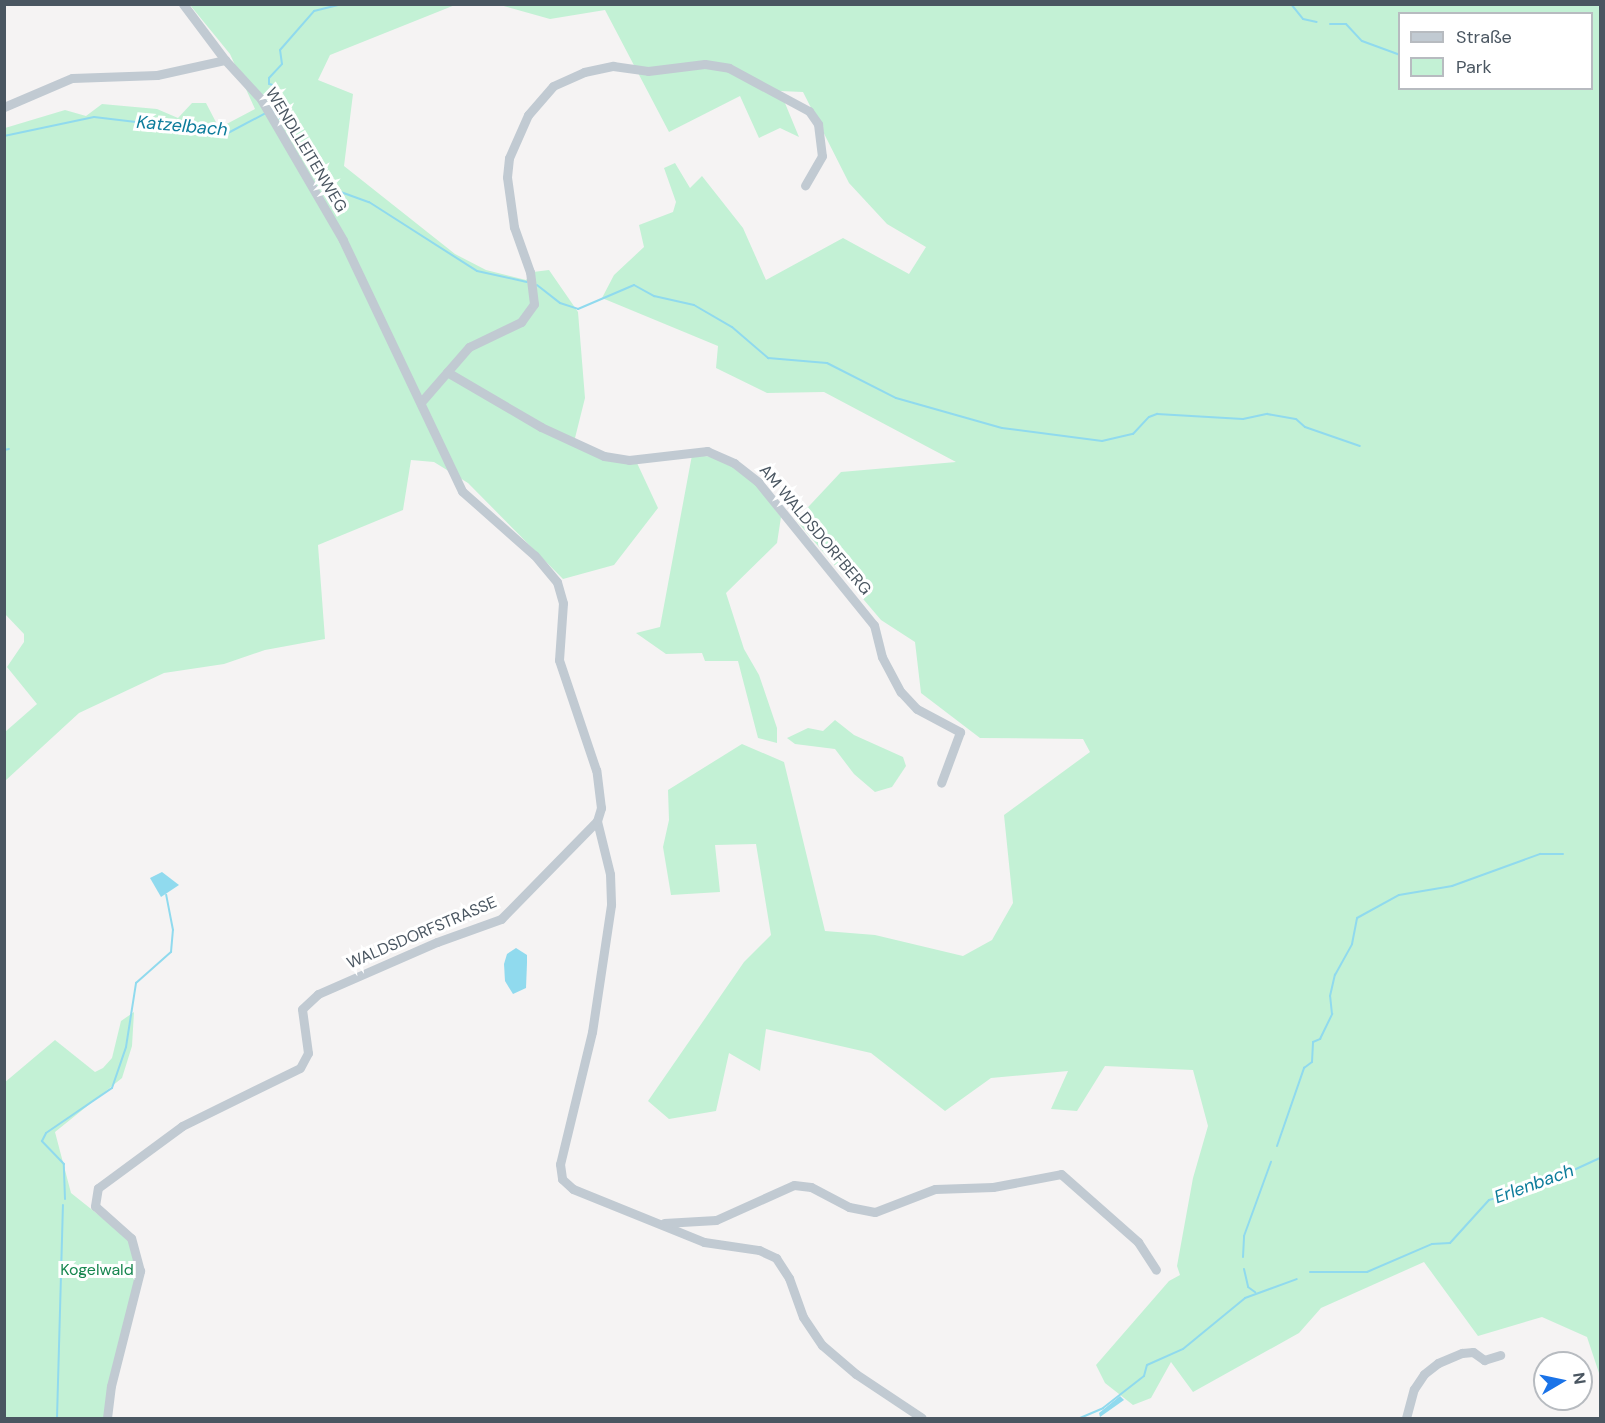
<!DOCTYPE html>
<meta charset="utf-8">
<style>
body{margin:0}
#map{position:relative;width:1605px;height:1423px;overflow:hidden;background:#f5f3f3;font-family:"DM Sans",sans-serif}
div>[style]{position:absolute}
.green>*{inset:0;background:#c3f1d5}
.water>*{inset:0;background:#90daee}
.stream>*{height:2px;margin:-1px;padding:0 1px;transform-origin:1px;border-radius:1px;background:#90daee}
.minor>*{height:9px;margin:-4.5px;padding:0 4.5px;transform-origin:4.5px;border-radius:4.5px;background:#c1cad2}
span{translate:-50% -50%;white-space:nowrap;text-align:center;line-height:1.15;-webkit-text-stroke:6px #fff;paint-order:stroke}
.street-label{font-size:16px;color:#4a5661}
.park-label{font-size:16px;color:#17864f}
.water-label{font-size:18px;color:#0c7c9b;font-style:italic}
.frame{position:absolute;inset:0;border:6px solid #4a5661;pointer-events:none}
.legend{position:absolute;left:1398px;top:12px;width:195px;height:78px;box-sizing:border-box;background:#fff;border:2px solid #b7bbc0;margin:0;padding:8px 10px;list-style:none;font-size:18px;color:#4a5661}
.legend li{display:flex;align-items:center;gap:12px;height:30px}
.legend b{width:30px;border:2px solid #b7bbc0}
.north{position:absolute;left:1533px;top:1351px;width:60px;height:60px;box-sizing:border-box;background:#fff;border:2px solid #b7bbc0;border-radius:50%;rotate:81deg;font-size:16px;font-weight:700;line-height:24px;text-align:center;color:#4a5661}
.north::after{content:'';display:block;margin:auto;width:21px;height:27px;background:#1a73e8;clip-path:polygon(50% 0,100% 100%,50% 72%,0 100%)}
</style>
<div id="map">
<div class="green">
<div style="clip-path:polygon(190px 5px,455px 5px,330px 55px,318px 80px,353px 94px,344px 166px,455px 254px,486px 270px,526px 280px,533px 272px,549px 270px,578px 312px,585px 398px,573px 446px,637px 463px,658px 508px,614px 565px,563px 579px,468px 483px,434px 462px,411px 460px,403px 510px,318px 545px,325px 639px,265px 650px,224px 664px,164px 673px,79px 713px,5px 781px,5px 732px,37px 704px,7px 667px,24px 642px,24px 634px,5px 614px,5px 128px,65px 110px,86px 116px,102px 104px,157px 109px,178px 118px,192px 103px,206px 103px,219px 128px,255px 109px,230px 54px)"></div>
<div style="clip-path:polygon(evenodd,500px 5px,1600px 5px,1600px 1376px,1587px 1337px,1542px 1317px,1478px 1336px,1424px 1262px,1321px 1308px,1299px 1333px,1193px 1392px,1171px 1362px,1151px 1398px,1133px 1405px,1105px 1383px,1096px 1365px,1169px 1281px,1180px 1275px,1177px 1266px,1193px 1178px,1208px 1126px,1193px 1070px,1105px 1066px,1077px 1111px,1051px 1109px,1068px 1071px,991px 1078px,945px 1111px,871px 1053px,766px 1029px,760px 1071px,729px 1053px,716px 1111px,669px 1119px,648px 1101px,744px 962px,771px 935px,756px 844px,715px 845px,720px 892px,671px 895px,663px 847px,669px 820px,668px 790px,742px 744px,784px 762px,825px 931px,875px 935px,963px 956px,992px 940px,1013px 903px,1004px 815px,1090px 752px,1083px 739px,980px 738px,921px 693px,915px 642px,881px 620px,796px 520px,841px 472px,956px 462px,824px 392px,767px 393px,716px 368px,718px 346px,602px 298px,614px 275px,644px 247px,639px 225px,673px 212px,676px 202px,664px 168px,675px 163px,690px 188px,702px 176px,743px 228px,766px 280px,843px 238px,909px 274px,926px 247px,887px 224px,849px 183px,803px 92px,780px 91px,799px 137px,780px 128px,759px 138px,740px 96px,669px 132px,605px 10px,550px 19px,500px 5px,1400px 14px,1592px 14px,1592px 88px,1400px 88px,1400px 14px)"></div>
<div style="clip-path:polygon(692px 455px,715px 457px,736px 468px,757px 486px,781px 517px,777px 543px,726px 593px,744px 649px,759px 675px,777px 728px,777px 743px,758px 738px,738px 661px,705px 661px,702px 653px,666px 654px,636px 633px,660px 627px)"></div>
<div style="clip-path:polygon(835px 720px,854px 735px,903px 757px,906px 766px,892px 787px,875px 792px,854px 774px,835px 749px,795px 744px,787px 738px,808px 728px,823px 731px)"></div>
<div style="clip-path:polygon(134px 1012px,132px 1046px,122px 1078px,55px 1132px,71px 1193px,130px 1240px,138px 1270px,106px 1418px,5px 1418px,4px 1083px,55px 1040px,95px 1072px,103px 1068px,112px 1058px,121px 1021px)"></div>
</div>
<div class="water">
<div style="clip-path:polygon(162px 872px,179px 885px,161px 897px,150px 878px)"></div>
<div style="clip-path:polygon(516px 948px,527px 955px,527px 963px,526px 988px,513px 994px,505px 981px,504px 964px,507px 954px)"></div>
<div style="clip-path:polygon(1120px 1396px,1124px 1400px,1100px 1417px,1099px 1413px)"></div>
</div>
<div class="stream">
<div style="left:1291px;top:4px;width:19px;rotate:51deg"></div>
<div style="left:1303px;top:19px;width:14px;rotate:12deg"></div>
<div style="left:1330px;top:24px;width:16px"></div>
<div style="left:1346px;top:24px;width:23px;rotate:47deg"></div>
<div style="left:1362px;top:41px;width:40px;rotate:20.2deg"></div>
<div style="left:271px;top:110px;width:9px;rotate:-32deg"></div>
<div style="left:279px;top:105px;width:19px;rotate:-99deg"></div>
<div style="left:276px;top:86px;width:7px;rotate:-164deg"></div>
<div style="left:269px;top:84px;width:6px;rotate:-90deg"></div>
<div style="left:269px;top:78px;width:19px;rotate:-47deg"></div>
<div style="left:282px;top:64px;width:14px;rotate:-98deg"></div>
<div style="left:280px;top:50px;width:52px;rotate:-48.9deg"></div>
<div style="left:314px;top:11px;width:30px;rotate:-14deg"></div>
<div style="left:273px;top:110px;width:104px;rotate:51.3deg"></div>
<div style="left:338px;top:191px;width:33px;rotate:20deg"></div>
<div style="left:369px;top:202px;width:128px;rotate:32.6deg"></div>
<div style="left:477px;top:271px;width:51px;rotate:12.4deg"></div>
<div style="left:4px;top:136px;width:92px;rotate:-11.9deg"></div>
<div style="left:94px;top:117px;width:135px;rotate:6.8deg"></div>
<div style="left:228px;top:133px;width:43px;rotate:-27.8deg"></div>
<div style="left:537px;top:285px;width:29px;rotate:38deg"></div>
<div style="left:560px;top:303px;width:19px;rotate:18deg"></div>
<div style="left:578px;top:309px;width:61px;rotate:-23.2deg"></div>
<div style="left:634px;top:285px;width:23px;rotate:29deg"></div>
<div style="left:654px;top:296px;width:41px;rotate:12.7deg"></div>
<div style="left:694px;top:305px;width:44px;rotate:30.1deg"></div>
<div style="left:732px;top:327px;width:48px;rotate:40.7deg"></div>
<div style="left:768px;top:358px;width:59px;rotate:4.8deg"></div>
<div style="left:827px;top:363px;width:77px;rotate:26.9deg"></div>
<div style="left:896px;top:398px;width:110px;rotate:15.8deg"></div>
<div style="left:1002px;top:428px;width:101px;rotate:7.4deg"></div>
<div style="left:1102px;top:441px;width:32px;rotate:-13deg"></div>
<div style="left:1133px;top:434px;width:23px;rotate:-47deg"></div>
<div style="left:1149px;top:417px;width:9px;rotate:-21deg"></div>
<div style="left:1157px;top:414px;width:86px;rotate:3.3deg"></div>
<div style="left:1243px;top:419px;width:25px;rotate:-12deg"></div>
<div style="left:1267px;top:414px;width:29px;rotate:10deg"></div>
<div style="left:1296px;top:419px;width:12px;rotate:42deg"></div>
<div style="left:1305px;top:427px;width:58px;rotate:19.1deg"></div>
<div style="left:4px;top:450px;width:5px;rotate:-11deg"></div>
<div style="left:1277px;top:1146px;width:83px;rotate:-70.9deg"></div>
<div style="left:1304px;top:1068px;width:10px;rotate:-37deg"></div>
<div style="left:1312px;top:1062px;width:20px;rotate:-87deg"></div>
<div style="left:1313px;top:1042px;width:8px;rotate:-23deg"></div>
<div style="left:1320px;top:1039px;width:28px;rotate:-64deg"></div>
<div style="left:1332px;top:1014px;width:18px;rotate:-96deg"></div>
<div style="left:1330px;top:996px;width:22px;rotate:-77deg"></div>
<div style="left:1335px;top:975px;width:35px;rotate:-61deg"></div>
<div style="left:1352px;top:944px;width:26px;rotate:-79deg"></div>
<div style="left:1357px;top:918px;width:48px;rotate:-28.7deg"></div>
<div style="left:1399px;top:895px;width:54px;rotate:-9.6deg"></div>
<div style="left:1452px;top:886px;width:94px;rotate:-20deg"></div>
<div style="left:1540px;top:854px;width:23px"></div>
<div style="left:65px;top:1199px;width:35px;rotate:-92deg"></div>
<div style="left:64px;top:1164px;width:32px;rotate:-134deg"></div>
<div style="left:42px;top:1141px;width:9px;rotate:-63deg"></div>
<div style="left:46px;top:1133px;width:80px;rotate:-34.3deg"></div>
<div style="left:112px;top:1088px;width:43px;rotate:-71.1deg"></div>
<div style="left:126px;top:1047px;width:65px;rotate:-81.1deg"></div>
<div style="left:136px;top:983px;width:47px;rotate:-41.5deg"></div>
<div style="left:171px;top:952px;width:22px;rotate:-85deg"></div>
<div style="left:173px;top:930px;width:36px;rotate:-101deg"></div>
<div style="left:1243px;top:1257px;width:21px;rotate:-87deg"></div>
<div style="left:1244px;top:1236px;width:79px;rotate:-70deg"></div>
<div style="left:1244px;top:1269px;width:18px;rotate:77deg"></div>
<div style="left:1248px;top:1287px;width:9px;rotate:36deg"></div>
<div style="left:1310px;top:1272px;width:57px"></div>
<div style="left:1367px;top:1272px;width:71px;rotate:-23.3deg"></div>
<div style="left:1432px;top:1244px;width:18px;rotate:-3deg"></div>
<div style="left:1450px;top:1243px;width:58px;rotate:-47.8deg"></div>
<div style="left:1489px;top:1200px;width:52px;rotate:-15.6deg"></div>
<div style="left:1539px;top:1186px;width:67px;rotate:-24.7deg"></div>
<div style="left:57px;top:1418px;width:213px;rotate:-88.4deg"></div>
<div style="left:1080px;top:1418px;width:25px;rotate:-23deg"></div>
<div style="left:1103px;top:1408px;width:52px;rotate:-38deg"></div>
<div style="left:1144px;top:1376px;width:11px;rotate:-75deg"></div>
<div style="left:1147px;top:1365px;width:39px;rotate:-24deg"></div>
<div style="left:1183px;top:1349px;width:80px;rotate:-39.4deg"></div>
<div style="left:1245px;top:1298px;width:55px;rotate:-20.1deg"></div>
</div>
<div class="minor">
<div style="left:4px;top:107px;width:74px;rotate:-23.1deg"></div>
<div style="left:72px;top:78px;width:85px;rotate:-2deg"></div>
<div style="left:157px;top:75px;width:70px;rotate:-12.4deg"></div>
<div style="left:447px;top:372px;width:109px;rotate:30.3deg"></div>
<div style="left:541px;top:427px;width:69px;rotate:24.7deg"></div>
<div style="left:604px;top:456px;width:25px;rotate:9deg"></div>
<div style="left:629px;top:460px;width:79px;rotate:-6.6deg"></div>
<div style="left:707px;top:451px;width:30px;rotate:24deg"></div>
<div style="left:734px;top:463px;width:31px;rotate:38deg"></div>
<div style="left:758px;top:482px;width:184px;rotate:51deg"></div>
<div style="left:874px;top:625px;width:33px;rotate:76deg"></div>
<div style="left:882px;top:657px;width:40px;rotate:62deg"></div>
<div style="left:901px;top:692px;width:23px;rotate:47deg"></div>
<div style="left:917px;top:709px;width:49px;rotate:28.1deg"></div>
<div style="left:960px;top:732px;width:54px;rotate:110.4deg"></div>
<div style="left:422px;top:401px;width:72px;rotate:-49deg"></div>
<div style="left:469px;top:347px;width:58px;rotate:-25.7deg"></div>
<div style="left:521px;top:322px;width:22px;rotate:-54deg"></div>
<div style="left:534px;top:304px;width:32px;rotate:-97deg"></div>
<div style="left:530px;top:272px;width:48px;rotate:-109.6deg"></div>
<div style="left:514px;top:227px;width:50px;rotate:-98deg"></div>
<div style="left:507px;top:177px;width:19px;rotate:-84deg"></div>
<div style="left:509px;top:158px;width:47px;rotate:-66.2deg"></div>
<div style="left:528px;top:115px;width:38px;rotate:-49deg"></div>
<div style="left:553px;top:86px;width:34px;rotate:-24deg"></div>
<div style="left:584px;top:72px;width:30px;rotate:-12deg"></div>
<div style="left:613px;top:66px;width:35px;rotate:8deg"></div>
<div style="left:648px;top:71px;width:57px;rotate:-7deg"></div>
<div style="left:705px;top:64px;width:24px;rotate:9deg"></div>
<div style="left:729px;top:68px;width:91px;rotate:28.3deg"></div>
<div style="left:809px;top:111px;width:16px;rotate:55deg"></div>
<div style="left:818px;top:124px;width:32px;rotate:83deg"></div>
<div style="left:822px;top:156px;width:34px;rotate:120deg"></div>
<div style="left:597px;top:821px;width:55px;rotate:76.2deg"></div>
<div style="left:610px;top:874px;width:31px;rotate:88deg"></div>
<div style="left:611px;top:905px;width:128px;rotate:98.5deg"></div>
<div style="left:592px;top:1032px;width:136px;rotate:103.6deg"></div>
<div style="left:560px;top:1164px;width:15px;rotate:82deg"></div>
<div style="left:562px;top:1179px;width:15px;rotate:42deg"></div>
<div style="left:573px;top:1189px;width:141px;rotate:22deg"></div>
<div style="left:704px;top:1242px;width:56px;rotate:8.3deg"></div>
<div style="left:759px;top:1250px;width:19px;rotate:25deg"></div>
<div style="left:776px;top:1258px;width:24px;rotate:57deg"></div>
<div style="left:789px;top:1278px;width:41px;rotate:70.3deg"></div>
<div style="left:803px;top:1317px;width:34px;rotate:56deg"></div>
<div style="left:822px;top:1345px;width:45px;rotate:40.5deg"></div>
<div style="left:856px;top:1374px;width:79px;rotate:33.7deg"></div>
<div style="left:664px;top:1223px;width:52px;rotate:-3.3deg"></div>
<div style="left:716px;top:1220px;width:85px;rotate:-24.2deg"></div>
<div style="left:794px;top:1185px;width:17px;rotate:7deg"></div>
<div style="left:811px;top:1187px;width:43px;rotate:27.8deg"></div>
<div style="left:849px;top:1207px;width:26px;rotate:11deg"></div>
<div style="left:875px;top:1212px;width:64px;rotate:-21deg"></div>
<div style="left:935px;top:1189px;width:58px;rotate:-2deg"></div>
<div style="left:993px;top:1187px;width:69px;rotate:-10.8deg"></div>
<div style="left:1061px;top:1174px;width:103px;rotate:41.4deg"></div>
<div style="left:1138px;top:1242px;width:33px;rotate:57deg"></div>
<div style="left:107px;top:1418px;width:32px;rotate:-83deg"></div>
<div style="left:111px;top:1386px;width:119px;rotate:-75.8deg"></div>
<div style="left:140px;top:1271px;width:34px;rotate:-105deg"></div>
<div style="left:131px;top:1238px;width:48px;rotate:-138.4deg"></div>
<div style="left:95px;top:1206px;width:18px;rotate:-81deg"></div>
<div style="left:98px;top:1188px;width:104px;rotate:-36.4deg"></div>
<div style="left:182px;top:1126px;width:131px;rotate:-26.2deg"></div>
<div style="left:300px;top:1068px;width:17px;rotate:-62deg"></div>
<div style="left:308px;top:1053px;width:44px;rotate:-97.8deg"></div>
<div style="left:302px;top:1009px;width:22px;rotate:-43deg"></div>
<div style="left:318px;top:994px;width:130px;rotate:-23.6deg"></div>
<div style="left:437px;top:942px;width:68px;rotate:-19.8deg"></div>
<div style="left:501px;top:919px;width:137px;rotate:-45.6deg"></div>
<div style="left:597px;top:821px;width:14px;rotate:-73deg"></div>
<div style="left:601px;top:808px;width:38px;rotate:-97deg"></div>
<div style="left:596px;top:770px;width:116px;rotate:-108.6deg"></div>
<div style="left:559px;top:660px;width:57px;rotate:-86deg"></div>
<div style="left:563px;top:603px;width:22px;rotate:-106deg"></div>
<div style="left:557px;top:582px;width:35px;rotate:-130deg"></div>
<div style="left:534px;top:555px;width:96px;rotate:-138.4deg"></div>
<div style="left:462px;top:491px;width:278px;rotate:-115.4deg"></div>
<div style="left:343px;top:240px;width:163px;rotate:-120.2deg"></div>
<div style="left:261px;top:99px;width:53px;rotate:-132.7deg"></div>
<div style="left:225px;top:60px;width:70px;rotate:-126.9deg"></div>
<div style="left:1406px;top:1418px;width:30px;rotate:-75deg"></div>
<div style="left:1414px;top:1389px;width:18px;rotate:-56deg"></div>
<div style="left:1424px;top:1374px;width:18px;rotate:-38deg"></div>
<div style="left:1438px;top:1363px;width:26px;rotate:-23deg"></div>
<div style="left:1462px;top:1353px;width:11px;rotate:-5deg"></div>
<div style="left:1473px;top:1352px;width:14px;rotate:36deg"></div>
<div style="left:1484px;top:1360px;width:17px;rotate:-17deg"></div>
</div>
<div class="street-label">
<span style="left:306px;top:150px;rotate:59deg">WENDLLEITENWEG</span>
<span style="left:815px;top:530px;rotate:50deg">AM WALDSDORFBERG</span>
<span style="left:422px;top:933px;rotate:-23deg">WALDSDORFSTRASSE</span>
</div>
<div class="park-label">
<span style="left:97px;top:1270px">Kogelwald</span>
</div>
<div class="water-label">
<span style="left:182px;top:126px;rotate:5deg">Katzelbach</span>
<span style="left:1534px;top:1184px;rotate:-20deg">Erlenbach</span>
</div>
<div class="frame"></div>
<ul class="legend">
<li><b style="height:8px;background:#c1cad2"></b>Straße</li>
<li><b style="height:16px;background:#c3f1d5"></b>Park</li>
</ul>
<div class="north">N</div>
</div>
